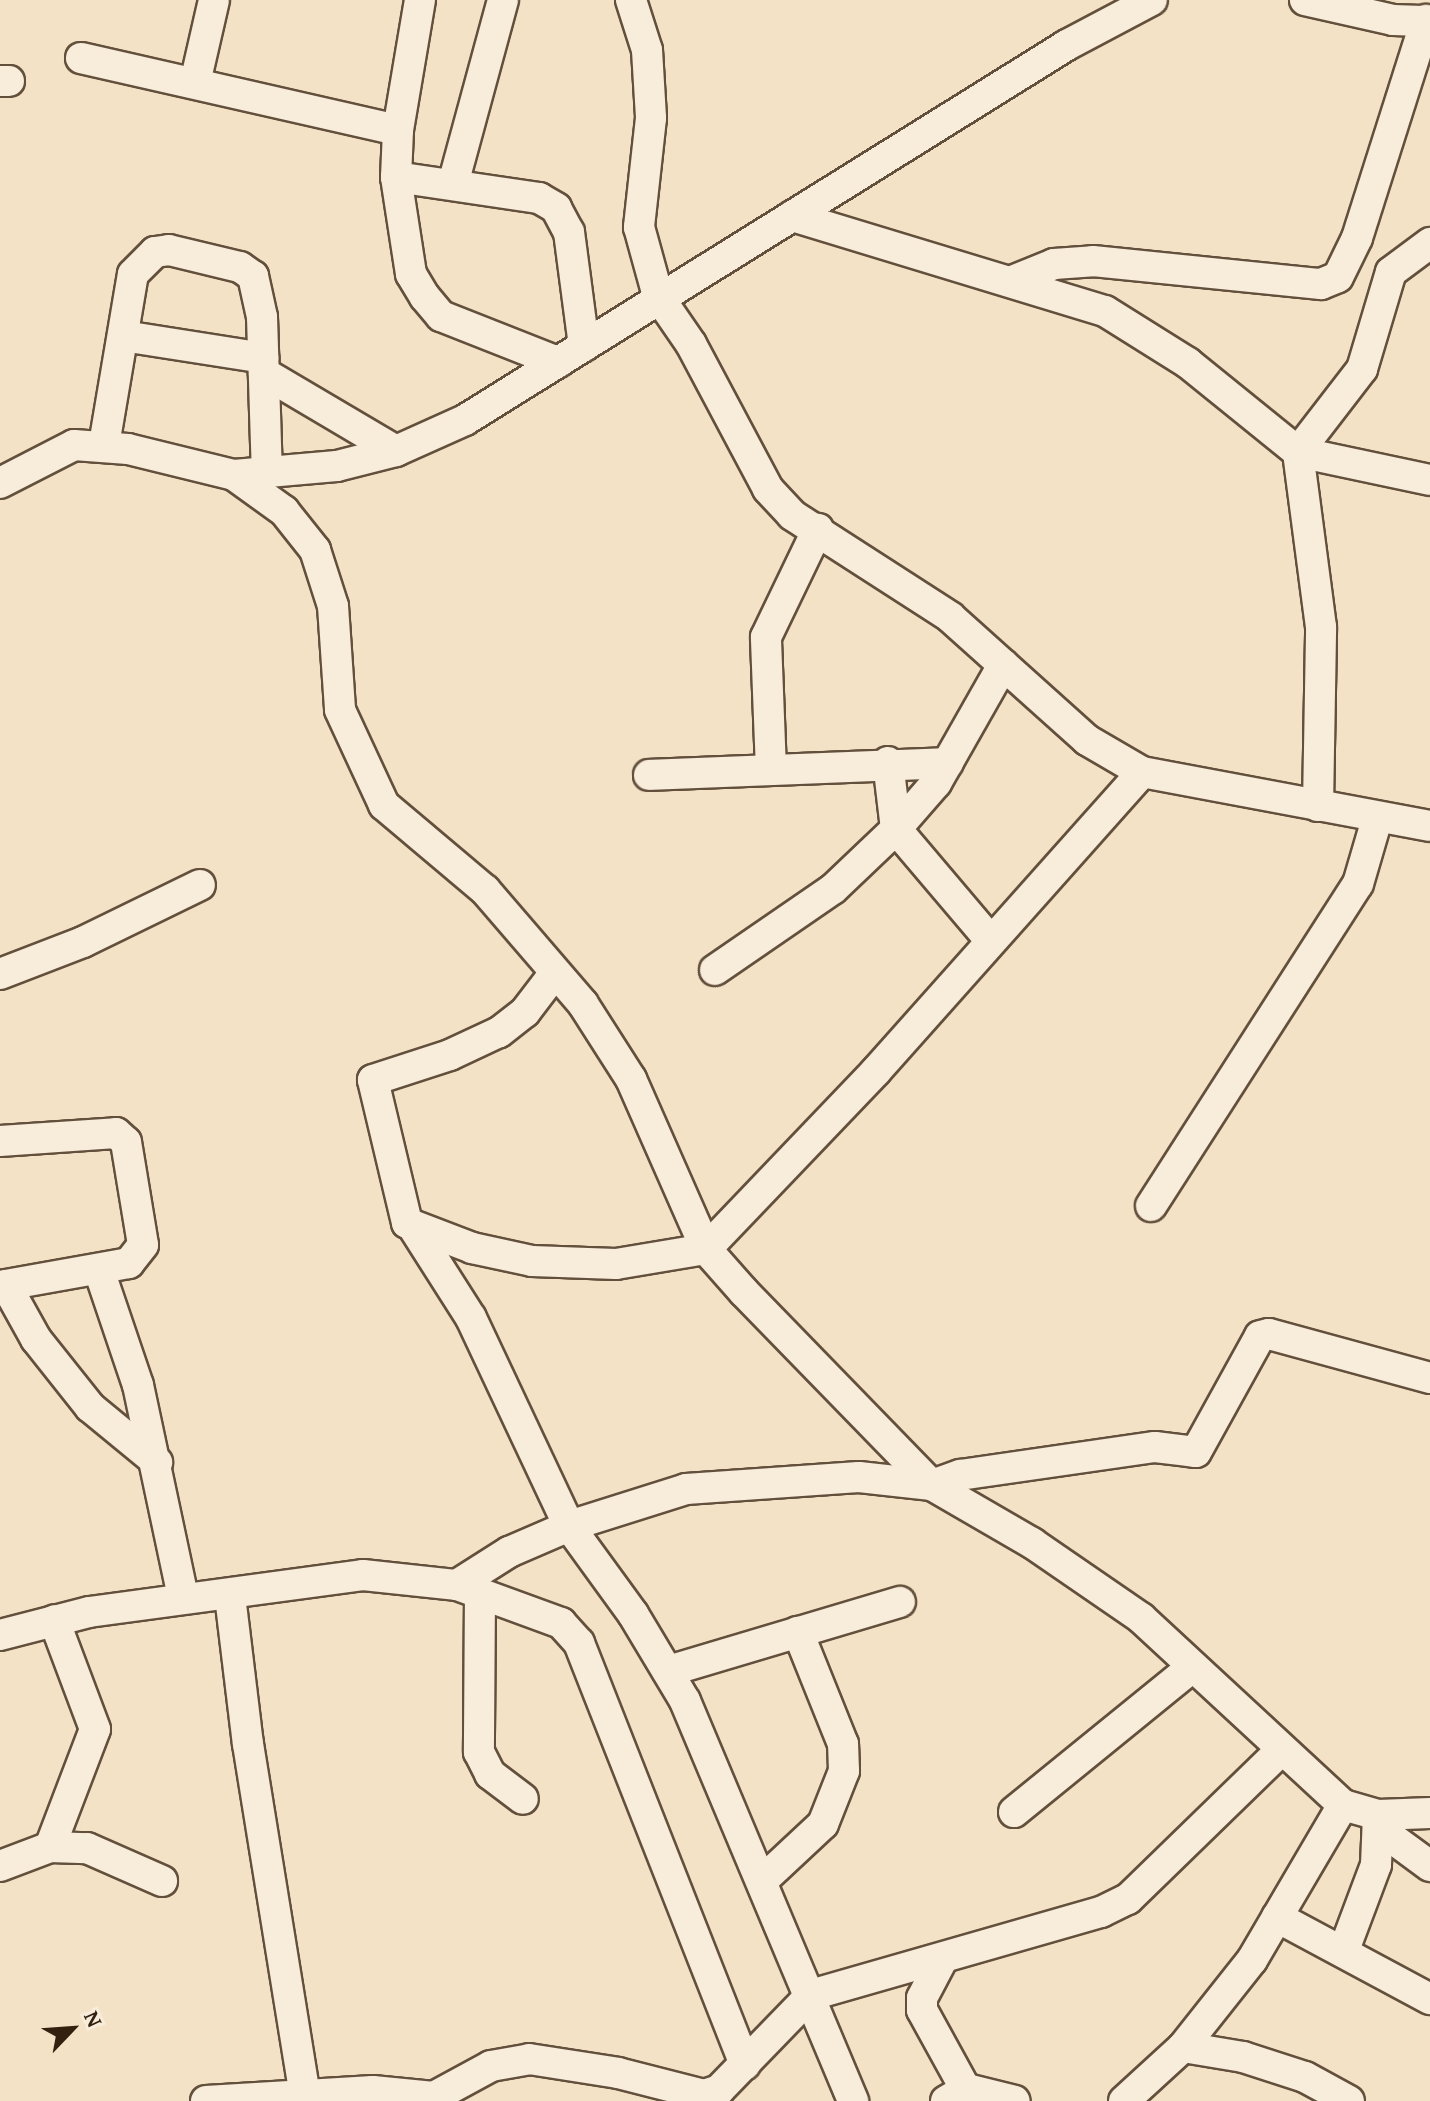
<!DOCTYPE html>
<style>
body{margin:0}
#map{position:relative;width:1430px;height:2101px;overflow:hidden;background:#f4e2c7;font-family:"Gentium Book Plus",serif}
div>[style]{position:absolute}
.roads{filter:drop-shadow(2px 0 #63503c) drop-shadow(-2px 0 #63503c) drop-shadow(0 2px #63503c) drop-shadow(0 -2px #63503c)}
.minor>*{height:30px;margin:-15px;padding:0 15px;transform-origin:15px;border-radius:15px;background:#f8ecdb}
span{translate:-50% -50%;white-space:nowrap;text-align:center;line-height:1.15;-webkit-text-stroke:7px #f8ecdb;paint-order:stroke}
.north{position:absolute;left:32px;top:1989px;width:80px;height:80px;-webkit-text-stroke:6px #f8ecdb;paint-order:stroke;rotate:65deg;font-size:22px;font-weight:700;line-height:32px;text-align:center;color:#33200e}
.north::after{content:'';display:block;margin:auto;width:28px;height:36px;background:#33200e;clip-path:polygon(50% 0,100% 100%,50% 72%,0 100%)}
</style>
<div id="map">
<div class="roads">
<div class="minor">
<div style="left:631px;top:0;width:52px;rotate:72.3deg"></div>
<div style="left:647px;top:50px;width:68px;rotate:86.6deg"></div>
<div style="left:651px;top:118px;width:110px;rotate:96.3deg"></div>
<div style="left:639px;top:227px;width:72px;rotate:74.6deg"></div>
<div style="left:658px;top:296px;width:58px;rotate:55.5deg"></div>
<div style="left:691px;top:344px;width:164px;rotate:62deg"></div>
<div style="left:768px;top:489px;width:35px;rotate:47deg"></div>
<div style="left:792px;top:515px;width:188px;rotate:32.8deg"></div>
<div style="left:950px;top:617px;width:184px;rotate:41.9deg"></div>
<div style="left:1087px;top:740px;width:64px;rotate:30.2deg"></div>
<div style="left:1142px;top:772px;width:293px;rotate:10.6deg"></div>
<div style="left:1305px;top:0;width:90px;rotate:12.8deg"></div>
<div style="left:1393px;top:20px;width:37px;rotate:2deg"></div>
<div style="left:81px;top:58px;width:325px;rotate:12.8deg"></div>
<div style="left:398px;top:130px;width:47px;rotate:92.4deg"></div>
<div style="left:396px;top:177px;width:98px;rotate:81.2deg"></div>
<div style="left:411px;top:274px;width:27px;rotate:59deg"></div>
<div style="left:425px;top:297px;width:25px;rotate:50deg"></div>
<div style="left:441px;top:316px;width:126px;rotate:21.5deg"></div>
<div style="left:0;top:81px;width:9px"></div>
<div style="left:195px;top:83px;width:85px;rotate:-77.1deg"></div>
<div style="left:398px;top:130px;width:132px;rotate:-80.4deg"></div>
<div style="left:396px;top:177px;width:145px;rotate:8.4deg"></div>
<div style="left:539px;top:198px;width:20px;rotate:30deg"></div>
<div style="left:556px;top:208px;width:27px;rotate:62deg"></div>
<div style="left:569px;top:232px;width:115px;rotate:82.5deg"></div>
<div style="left:453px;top:184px;width:191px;rotate:-74.8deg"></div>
<div style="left:792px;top:216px;width:327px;rotate:16.9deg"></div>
<div style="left:1105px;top:311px;width:98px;rotate:32.1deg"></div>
<div style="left:1188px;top:363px;width:141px;rotate:39deg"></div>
<div style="left:1298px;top:452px;width:135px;rotate:12deg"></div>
<div style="left:1015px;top:280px;width:42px;rotate:-22.3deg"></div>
<div style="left:1054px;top:264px;width:39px;rotate:-4deg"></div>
<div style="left:1093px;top:261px;width:229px;rotate:5.8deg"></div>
<div style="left:1321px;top:284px;width:18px;rotate:-22deg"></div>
<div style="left:1338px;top:277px;width:43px;rotate:-64deg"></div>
<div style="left:1357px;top:238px;width:229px;rotate:-72.4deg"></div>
<div style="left:123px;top:336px;width:142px;rotate:8.9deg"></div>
<div style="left:264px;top:373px;width:153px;rotate:30.6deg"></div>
<div style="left:104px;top:445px;width:173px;rotate:-80.4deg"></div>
<div style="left:133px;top:274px;width:31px;rotate:-45deg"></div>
<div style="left:155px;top:252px;width:14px;rotate:-8deg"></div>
<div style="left:169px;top:250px;width:73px;rotate:13.5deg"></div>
<div style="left:240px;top:267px;width:16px;rotate:35deg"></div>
<div style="left:253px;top:276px;width:42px;rotate:77.6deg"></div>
<div style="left:262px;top:317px;width:155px;rotate:88.2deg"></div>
<div style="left:234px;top:475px;width:62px;rotate:35.8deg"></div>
<div style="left:284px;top:511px;width:50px;rotate:51.5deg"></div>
<div style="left:315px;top:550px;width:59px;rotate:72.2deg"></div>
<div style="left:333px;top:606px;width:104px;rotate:86.1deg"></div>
<div style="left:340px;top:710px;width:105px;rotate:65.1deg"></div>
<div style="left:384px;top:805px;width:132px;rotate:40.1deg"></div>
<div style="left:485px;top:890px;width:150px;rotate:49.3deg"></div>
<div style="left:583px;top:1004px;width:89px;rotate:57.4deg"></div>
<div style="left:631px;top:1079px;width:186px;rotate:66.2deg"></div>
<div style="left:706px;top:1249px;width:57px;rotate:48.5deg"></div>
<div style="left:744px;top:1292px;width:269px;rotate:45.8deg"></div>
<div style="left:932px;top:1485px;width:116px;rotate:30.1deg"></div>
<div style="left:1032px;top:1543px;width:132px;rotate:34.5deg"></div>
<div style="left:1141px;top:1618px;width:275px;rotate:42.8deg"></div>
<div style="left:1343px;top:1805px;width:36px;rotate:16deg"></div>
<div style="left:1378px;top:1815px;width:52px;rotate:-2.2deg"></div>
<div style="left:0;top:483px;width:83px;rotate:-27.2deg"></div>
<div style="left:74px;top:445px;width:54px;rotate:4.2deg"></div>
<div style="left:128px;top:449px;width:109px;rotate:13.8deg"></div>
<div style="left:234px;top:475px;width:103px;rotate:-5deg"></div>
<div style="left:337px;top:466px;width:61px;rotate:-14.3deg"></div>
<div style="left:396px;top:451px;width:76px;rotate:-24.2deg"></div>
<div style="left:465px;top:420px;width:709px;rotate:-31.92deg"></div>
<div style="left:1067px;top:45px;width:96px;rotate:-27.9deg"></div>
<div style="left:888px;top:762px;width:67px;rotate:83.2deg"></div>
<div style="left:896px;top:829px;width:145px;rotate:49.7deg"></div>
<div style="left:771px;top:770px;width:133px;rotate:-92.2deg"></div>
<div style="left:766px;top:637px;width:120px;rotate:-64.3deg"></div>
<div style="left:649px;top:775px;width:299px;rotate:-2.3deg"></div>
<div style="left:1318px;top:806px;width:179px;rotate:-89deg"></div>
<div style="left:1321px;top:627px;width:177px;rotate:-97.5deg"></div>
<div style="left:1298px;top:452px;width:105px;rotate:-52.4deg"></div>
<div style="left:1362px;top:369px;width:101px;rotate:-73.4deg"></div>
<div style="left:1391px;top:272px;width:49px;rotate:-36.6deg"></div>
<div style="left:715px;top:970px;width:143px;rotate:-34.5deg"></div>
<div style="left:833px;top:889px;width:87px;rotate:-43.6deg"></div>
<div style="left:896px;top:829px;width:61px;rotate:-49deg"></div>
<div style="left:936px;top:783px;width:136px;rotate:-60.4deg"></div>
<div style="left:0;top:974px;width:89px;rotate:-21.1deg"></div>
<div style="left:83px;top:942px;width:130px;rotate:-26deg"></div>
<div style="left:554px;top:974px;width:48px;rotate:127.3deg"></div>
<div style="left:525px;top:1012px;width:33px;rotate:142deg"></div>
<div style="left:499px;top:1032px;width:54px;rotate:154.9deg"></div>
<div style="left:450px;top:1055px;width:81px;rotate:162deg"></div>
<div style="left:373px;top:1080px;width:147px;rotate:76.6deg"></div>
<div style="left:407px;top:1223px;width:70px;rotate:21deg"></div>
<div style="left:472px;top:1248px;width:61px;rotate:12.2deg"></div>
<div style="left:532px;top:1261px;width:84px;rotate:2deg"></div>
<div style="left:616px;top:1264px;width:91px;rotate:-9.5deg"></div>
<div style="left:706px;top:1249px;width:246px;rotate:-46.3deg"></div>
<div style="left:876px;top:1071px;width:400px;rotate:-48.3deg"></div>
<div style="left:0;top:1141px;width:116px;rotate:-3.9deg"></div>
<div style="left:116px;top:1133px;width:13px;rotate:42deg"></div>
<div style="left:126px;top:1142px;width:104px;rotate:80.6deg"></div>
<div style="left:143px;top:1245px;width:23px;rotate:128deg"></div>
<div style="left:129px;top:1263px;width:131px;rotate:169.9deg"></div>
<div style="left:1151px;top:1206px;width:383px;rotate:-57.3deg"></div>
<div style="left:1358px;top:884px;width:68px;rotate:-73.7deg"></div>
<div style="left:415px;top:1230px;width:104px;rotate:57.5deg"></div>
<div style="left:471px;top:1318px;width:230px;rotate:64.8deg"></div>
<div style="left:569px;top:1526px;width:109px;rotate:54deg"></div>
<div style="left:633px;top:1614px;width:101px;rotate:59.1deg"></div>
<div style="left:685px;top:1701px;width:434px;rotate:67.2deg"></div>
<div style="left:99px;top:1270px;width:121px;rotate:71.3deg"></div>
<div style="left:138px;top:1385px;width:217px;rotate:78deg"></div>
<div style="left:6px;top:1285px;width:62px;rotate:60.9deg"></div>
<div style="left:36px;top:1339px;width:87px;rotate:51.5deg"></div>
<div style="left:90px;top:1407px;width:87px;rotate:39.4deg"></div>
<div style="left:457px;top:1585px;width:111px;rotate:20.1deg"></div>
<div style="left:561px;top:1623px;width:27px;rotate:48deg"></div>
<div style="left:579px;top:1643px;width:453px;rotate:68.5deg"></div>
<div style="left:480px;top:1593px;width:159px;rotate:90.4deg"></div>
<div style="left:479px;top:1752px;width:25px;rotate:63deg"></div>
<div style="left:490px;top:1774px;width:41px;rotate:37.1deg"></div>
<div style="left:230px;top:1596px;width:149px;rotate:83.1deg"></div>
<div style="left:248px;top:1744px;width:355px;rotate:80.8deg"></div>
<div style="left:0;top:1635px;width:92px;rotate:-14.5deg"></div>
<div style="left:89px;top:1612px;width:276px;rotate:-7.7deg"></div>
<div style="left:363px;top:1575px;width:95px;rotate:6.1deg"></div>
<div style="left:457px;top:1585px;width:62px;rotate:-32.4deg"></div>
<div style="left:509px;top:1552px;width:65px;rotate:-23.4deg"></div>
<div style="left:569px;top:1526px;width:123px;rotate:-17.5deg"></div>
<div style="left:686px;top:1489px;width:173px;rotate:-4deg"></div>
<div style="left:859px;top:1477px;width:73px;rotate:6.3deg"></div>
<div style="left:932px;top:1485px;width:30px;rotate:-20deg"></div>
<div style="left:960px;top:1475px;width:197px;rotate:-8.2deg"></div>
<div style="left:1155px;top:1447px;width:41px;rotate:7deg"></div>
<div style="left:1196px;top:1452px;width:132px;rotate:-61.1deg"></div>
<div style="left:1260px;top:1336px;width:9px;rotate:-13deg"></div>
<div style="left:1269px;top:1334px;width:167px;rotate:15.3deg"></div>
<div style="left:668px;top:1671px;width:242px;rotate:-16.6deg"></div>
<div style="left:1014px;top:1812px;width:228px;rotate:-39.1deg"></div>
<div style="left:1381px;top:1830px;width:61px;rotate:36.3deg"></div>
<div style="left:50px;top:1847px;width:126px;rotate:-69.1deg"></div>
<div style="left:95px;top:1729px;width:116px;rotate:-110.6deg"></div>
<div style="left:0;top:1866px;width:53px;rotate:-20.8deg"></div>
<div style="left:50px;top:1847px;width:37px;rotate:2deg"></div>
<div style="left:87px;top:1848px;width:82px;rotate:23.7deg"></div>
<div style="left:763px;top:1880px;width:82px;rotate:-43deg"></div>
<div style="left:823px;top:1824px;width:57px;rotate:-68.4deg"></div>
<div style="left:844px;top:1771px;width:27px;rotate:-92deg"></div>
<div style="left:843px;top:1744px;width:121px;rotate:-111.9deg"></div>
<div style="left:1277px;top:1917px;width:174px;rotate:28.2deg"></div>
<div style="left:1344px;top:1950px;width:91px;rotate:-69.4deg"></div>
<div style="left:1376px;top:1865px;width:50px;rotate:-87.7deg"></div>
<div style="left:943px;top:1958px;width:45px;rotate:117.7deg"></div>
<div style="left:922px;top:1998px;width:12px;rotate:90deg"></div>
<div style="left:922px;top:2010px;width:104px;rotate:61.2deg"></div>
<div style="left:1183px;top:2047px;width:61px;rotate:9.5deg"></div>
<div style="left:1243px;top:2057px;width:65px;rotate:17.9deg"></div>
<div style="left:1305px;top:2077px;width:50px;rotate:28.6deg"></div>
<div style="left:206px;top:2101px;width:167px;rotate:-3.4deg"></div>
<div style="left:373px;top:2091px;width:61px;rotate:5.6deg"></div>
<div style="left:434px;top:2097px;width:65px;rotate:-28.5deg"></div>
<div style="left:491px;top:2066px;width:39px;rotate:-10deg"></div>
<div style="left:529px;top:2059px;width:90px;rotate:8.9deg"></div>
<div style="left:618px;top:2073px;width:89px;rotate:14.3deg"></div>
<div style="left:704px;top:2095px;width:16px;rotate:-18deg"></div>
<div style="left:719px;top:2090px;width:132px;rotate:-45.9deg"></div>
<div style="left:811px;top:1995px;width:302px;rotate:-16deg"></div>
<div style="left:1101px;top:1912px;width:30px;rotate:-26deg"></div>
<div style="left:1128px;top:1899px;width:212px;rotate:-44.2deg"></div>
<div style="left:946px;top:2101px;width:24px;rotate:-30deg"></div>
<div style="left:967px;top:2089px;width:49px;rotate:14deg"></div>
<div style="left:1124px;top:2101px;width:80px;rotate:-42.5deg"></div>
<div style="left:1183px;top:2047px;width:111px;rotate:-51.6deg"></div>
<div style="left:1252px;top:1960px;width:180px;rotate:-59.6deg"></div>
</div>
</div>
<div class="north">N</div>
</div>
